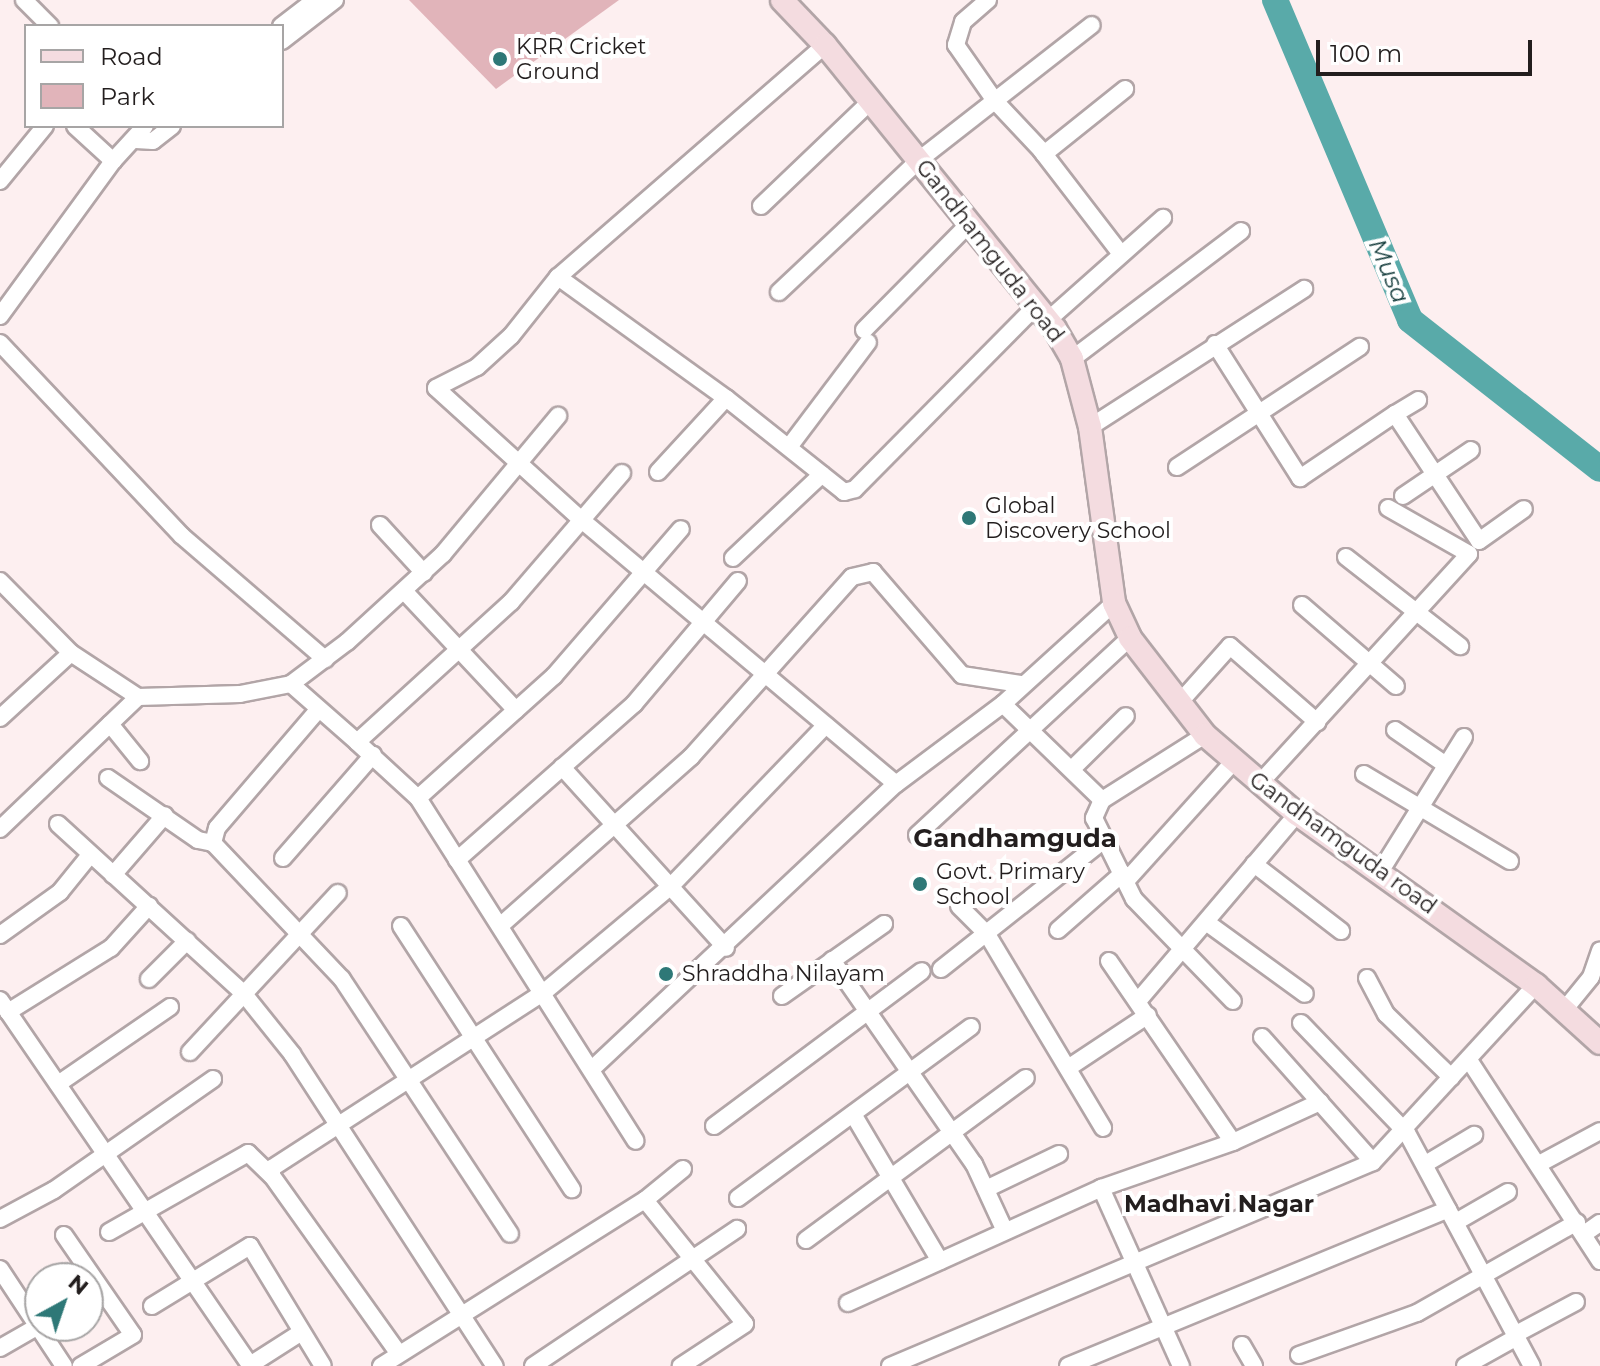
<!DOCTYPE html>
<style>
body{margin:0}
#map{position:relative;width:1600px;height:1366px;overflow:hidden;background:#fdeff0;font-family:Montserrat,sans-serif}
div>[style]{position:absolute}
.green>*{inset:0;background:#e1b4ba}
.river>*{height:26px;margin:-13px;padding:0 13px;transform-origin:13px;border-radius:13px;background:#59aaa9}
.roads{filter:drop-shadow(2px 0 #b2a5a7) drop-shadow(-2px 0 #b2a5a7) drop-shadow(0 2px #b2a5a7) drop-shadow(0 -2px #b2a5a7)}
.street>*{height:16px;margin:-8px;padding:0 8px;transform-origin:8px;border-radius:8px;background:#fff}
.secondary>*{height:22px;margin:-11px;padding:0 11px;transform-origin:11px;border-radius:11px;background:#f4dce0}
.dots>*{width:22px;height:22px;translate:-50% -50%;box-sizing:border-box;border:4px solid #fff;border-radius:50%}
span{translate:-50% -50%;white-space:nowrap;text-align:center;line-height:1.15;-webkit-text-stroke:8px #fff;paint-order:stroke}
.poi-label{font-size:22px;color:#231e1e}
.left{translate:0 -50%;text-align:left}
.street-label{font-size:22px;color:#231e1e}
.water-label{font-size:24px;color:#183f3f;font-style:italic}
.neighbourhood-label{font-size:24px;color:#231e1e;font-weight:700}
.quarter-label{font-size:26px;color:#231e1e;font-weight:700}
.legend{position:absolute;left:24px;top:24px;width:260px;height:104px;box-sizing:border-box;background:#fff;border:2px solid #a7a5a5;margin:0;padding:10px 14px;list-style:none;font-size:24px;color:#231e1e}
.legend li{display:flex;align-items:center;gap:16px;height:40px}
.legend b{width:40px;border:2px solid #a7a5a5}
.north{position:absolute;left:24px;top:1262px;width:80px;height:80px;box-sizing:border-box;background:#fff;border:2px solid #a7a5a5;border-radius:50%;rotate:40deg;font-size:22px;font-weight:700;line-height:32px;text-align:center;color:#231e1e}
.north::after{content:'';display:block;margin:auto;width:28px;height:36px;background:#2e7877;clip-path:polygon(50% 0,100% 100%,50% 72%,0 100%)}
.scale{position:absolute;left:1316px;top:40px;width:216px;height:36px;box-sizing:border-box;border:4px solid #231e1e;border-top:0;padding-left:10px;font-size:24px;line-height:28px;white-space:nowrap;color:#231e1e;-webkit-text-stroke:6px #fff;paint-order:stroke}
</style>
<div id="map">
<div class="green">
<div style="clip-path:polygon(409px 0,619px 0,496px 89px)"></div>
</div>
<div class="river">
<div style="left:1275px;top:0;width:347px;rotate:67.1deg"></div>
<div style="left:1410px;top:320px;width:241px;rotate:38.1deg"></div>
</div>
<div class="roads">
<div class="street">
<div style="left:24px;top:0;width:37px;rotate:45deg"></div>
<div style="left:988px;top:0;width:33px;rotate:139deg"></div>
<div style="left:963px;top:22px;width:24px;rotate:107deg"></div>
<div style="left:956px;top:45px;width:68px;rotate:55.1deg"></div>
<div style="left:995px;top:101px;width:67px;rotate:46.8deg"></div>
<div style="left:1041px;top:150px;width:131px;rotate:52.4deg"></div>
<div style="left:281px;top:26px;width:43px;rotate:-37.4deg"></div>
<div style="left:282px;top:41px;width:67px;rotate:-37.7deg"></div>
<div style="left:825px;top:45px;width:354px;rotate:139deg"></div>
<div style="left:558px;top:277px;width:75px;rotate:128.5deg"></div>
<div style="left:511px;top:336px;width:46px;rotate:137.6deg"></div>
<div style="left:477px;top:367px;width:46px;rotate:152.9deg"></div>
<div style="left:436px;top:388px;width:200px;rotate:42.2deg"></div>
<div style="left:584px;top:522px;width:407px;rotate:40deg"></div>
<div style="left:75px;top:126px;width:52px;rotate:42.6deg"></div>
<div style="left:136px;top:140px;width:17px;rotate:3deg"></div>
<div style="left:153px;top:141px;width:24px;rotate:-38deg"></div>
<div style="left:1044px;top:154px;width:104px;rotate:-38.7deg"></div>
<div style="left:0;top:181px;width:71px;rotate:-50.7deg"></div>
<div style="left:761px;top:206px;width:152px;rotate:-43.7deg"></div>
<div style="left:558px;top:277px;width:207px;rotate:35.8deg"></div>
<div style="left:726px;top:398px;width:151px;rotate:38.5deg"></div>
<div style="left:844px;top:492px;width:11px;rotate:-15deg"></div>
<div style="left:855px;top:489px;width:259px;rotate:-45.3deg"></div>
<div style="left:779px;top:292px;width:192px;rotate:-43.3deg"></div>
<div style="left:919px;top:160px;width:219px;rotate:-38deg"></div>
<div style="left:0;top:316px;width:192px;rotate:-53.9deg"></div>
<div style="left:113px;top:161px;width:47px;rotate:-47.6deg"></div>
<div style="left:1048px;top:320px;width:154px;rotate:-41.6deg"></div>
<div style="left:864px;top:330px;width:152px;rotate:-45.3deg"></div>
<div style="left:0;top:343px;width:265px;rotate:46.7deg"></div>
<div style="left:182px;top:536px;width:189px;rotate:40.7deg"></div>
<div style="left:1215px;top:344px;width:159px;rotate:57.6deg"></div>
<div style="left:1300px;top:478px;width:115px;rotate:-34deg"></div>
<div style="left:1395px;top:414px;width:152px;rotate:56.5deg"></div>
<div style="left:1479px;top:541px;width:55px;rotate:-35.4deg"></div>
<div style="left:1072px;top:359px;width:212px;rotate:-37.1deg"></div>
<div style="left:1395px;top:414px;width:27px;rotate:-31deg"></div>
<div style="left:1090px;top:427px;width:255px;rotate:-32.8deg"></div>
<div style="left:789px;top:447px;width:131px;rotate:-53deg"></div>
<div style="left:1177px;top:467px;width:219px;rotate:-33.3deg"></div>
<div style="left:658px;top:472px;width:100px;rotate:-47.4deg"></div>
<div style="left:622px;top:473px;width:170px;rotate:130.7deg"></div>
<div style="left:511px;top:602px;width:208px;rotate:137.7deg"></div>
<div style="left:357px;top:742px;width:83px;rotate:42.6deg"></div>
<div style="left:418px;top:798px;width:406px;rotate:57.6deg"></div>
<div style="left:1403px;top:496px;width:82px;rotate:-34.1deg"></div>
<div style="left:380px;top:525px;width:65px;rotate:47.5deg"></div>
<div style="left:1346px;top:557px;width:145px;rotate:38deg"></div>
<div style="left:733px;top:558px;width:122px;rotate:-43.3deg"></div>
<div style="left:0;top:581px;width:101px;rotate:45.4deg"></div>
<div style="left:71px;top:653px;width:80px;rotate:33.3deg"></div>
<div style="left:138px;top:697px;width:102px;rotate:-1.7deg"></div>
<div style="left:240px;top:694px;width:52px;rotate:-11.1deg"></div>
<div style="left:291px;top:684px;width:70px;rotate:-36.9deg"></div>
<div style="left:347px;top:642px;width:130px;rotate:-42.5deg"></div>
<div style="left:443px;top:554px;width:180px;rotate:-50.2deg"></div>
<div style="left:405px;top:592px;width:162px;rotate:46.8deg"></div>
<div style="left:1302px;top:605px;width:124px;rotate:40.8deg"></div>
<div style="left:291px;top:684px;width:88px;rotate:41.3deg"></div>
<div style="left:1180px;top:702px;width:75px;rotate:-48.2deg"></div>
<div style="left:1230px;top:646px;width:116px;rotate:41.1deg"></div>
<div style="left:318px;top:710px;width:155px;rotate:130.6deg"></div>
<div style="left:217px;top:828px;width:16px;rotate:105deg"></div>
<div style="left:213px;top:843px;width:187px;rotate:46.5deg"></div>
<div style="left:342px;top:979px;width:305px;rotate:56.6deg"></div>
<div style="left:0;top:718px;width:96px;rotate:-42.5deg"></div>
<div style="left:110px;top:724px;width:48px;rotate:51deg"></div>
<div style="left:1395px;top:730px;width:62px;rotate:34.5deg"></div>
<div style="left:1205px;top:735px;width:122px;rotate:147.7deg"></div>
<div style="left:1102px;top:800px;width:20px;rotate:114deg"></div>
<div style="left:1094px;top:818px;width:90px;rotate:63.7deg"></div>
<div style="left:1134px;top:899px;width:142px;rotate:45.9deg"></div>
<div style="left:562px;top:767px;width:244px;rotate:47.8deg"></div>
<div style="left:1073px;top:768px;width:74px;rotate:-44.5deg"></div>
<div style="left:1364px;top:774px;width:170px;rotate:30.8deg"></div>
<div style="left:108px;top:778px;width:109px;rotate:34.6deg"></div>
<div style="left:198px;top:840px;width:15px;rotate:11deg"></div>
<div style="left:1260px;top:783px;width:310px;rotate:-47.6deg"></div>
<div style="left:1469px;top:554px;width:93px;rotate:-150.4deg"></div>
<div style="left:418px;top:798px;width:183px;rotate:-41.9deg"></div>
<div style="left:554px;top:676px;width:194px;rotate:-49.2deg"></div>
<div style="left:1102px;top:800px;width:138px;rotate:-135.9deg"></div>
<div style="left:1003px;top:704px;width:150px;rotate:-42.3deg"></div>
<div style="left:58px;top:824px;width:252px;rotate:42.4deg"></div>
<div style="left:244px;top:994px;width:77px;rotate:51.3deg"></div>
<div style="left:292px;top:1054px;width:372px;rotate:57deg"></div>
<div style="left:0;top:829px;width:191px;rotate:-43.7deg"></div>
<div style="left:917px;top:835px;width:290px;rotate:-42.8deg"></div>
<div style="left:283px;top:858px;width:137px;rotate:-48.9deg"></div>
<div style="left:457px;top:860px;width:236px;rotate:-41.4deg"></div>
<div style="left:634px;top:704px;width:161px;rotate:-49.8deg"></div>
<div style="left:1254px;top:864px;width:110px;rotate:37.6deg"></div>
<div style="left:1380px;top:872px;width:159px;rotate:-58.1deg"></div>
<div style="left:113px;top:875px;width:79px;rotate:-49.1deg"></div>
<div style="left:1127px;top:880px;width:160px;rotate:-48deg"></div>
<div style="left:959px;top:906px;width:40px;rotate:45deg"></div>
<div style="left:987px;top:934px;width:226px;rotate:59.1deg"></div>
<div style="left:1206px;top:922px;width:122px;rotate:36deg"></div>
<div style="left:401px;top:926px;width:314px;rotate:57deg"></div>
<div style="left:500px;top:926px;width:255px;rotate:-41.5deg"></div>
<div style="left:691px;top:757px;width:241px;rotate:-48.2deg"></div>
<div style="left:852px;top:577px;width:22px;rotate:-13deg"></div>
<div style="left:873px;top:572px;width:136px;rotate:49.2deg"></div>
<div style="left:962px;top:675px;width:59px;rotate:8.8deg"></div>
<div style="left:1058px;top:930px;width:86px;rotate:-41.2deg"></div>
<div style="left:0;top:935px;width:74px;rotate:-35.6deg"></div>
<div style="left:60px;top:892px;width:48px;rotate:-51deg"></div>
<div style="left:832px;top:960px;width:249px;rotate:55.2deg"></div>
<div style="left:974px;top:1164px;width:74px;rotate:65.2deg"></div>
<div style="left:1109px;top:961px;width:219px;rotate:55.6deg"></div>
<div style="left:941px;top:969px;width:209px;rotate:-38.4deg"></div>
<div style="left:1367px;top:978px;width:41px;rotate:62.2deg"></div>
<div style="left:1386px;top:1014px;width:91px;rotate:44.1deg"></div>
<div style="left:149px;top:979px;width:54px;rotate:-45deg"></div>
<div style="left:782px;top:996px;width:125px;rotate:-35.2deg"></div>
<div style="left:0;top:1000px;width:444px;rotate:55.6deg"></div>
<div style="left:1138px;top:1001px;width:245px;rotate:-49.6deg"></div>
<div style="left:1565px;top:1009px;width:41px;rotate:-50.9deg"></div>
<div style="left:1591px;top:977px;width:28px;rotate:-71deg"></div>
<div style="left:8px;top:1012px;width:121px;rotate:-31.9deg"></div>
<div style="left:111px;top:948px;width:57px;rotate:-47.9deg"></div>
<div style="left:1301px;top:1023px;width:153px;rotate:46.1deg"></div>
<div style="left:1407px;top:1133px;width:264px;rotate:61.8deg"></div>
<div style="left:1262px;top:1037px;width:167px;rotate:48.4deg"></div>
<div style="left:190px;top:1052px;width:217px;rotate:-47.1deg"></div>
<div style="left:1469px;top:1060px;width:240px;rotate:56.9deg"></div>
<div style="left:1071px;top:1066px;width:92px;rotate:-33.5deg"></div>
<div style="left:592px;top:1069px;width:417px;rotate:-43.2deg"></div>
<div style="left:896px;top:784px;width:134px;rotate:-36.8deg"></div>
<div style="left:58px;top:1084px;width:136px;rotate:-34.5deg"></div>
<div style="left:853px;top:1114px;width:171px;rotate:59.4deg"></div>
<div style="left:714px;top:1126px;width:259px;rotate:-36.7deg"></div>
<div style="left:1427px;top:1163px;width:55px;rotate:-30.8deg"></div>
<div style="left:1539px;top:1164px;width:69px;rotate:-28.4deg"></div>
<div style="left:1101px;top:1188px;width:195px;rotate:65.8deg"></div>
<div style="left:986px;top:1189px;width:81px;rotate:-25.6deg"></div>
<div style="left:738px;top:1198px;width:289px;rotate:-36.3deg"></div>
<div style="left:645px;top:1200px;width:159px;rotate:51.1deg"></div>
<div style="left:745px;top:1324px;width:77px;rotate:146.7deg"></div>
<div style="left:0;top:1219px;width:61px;rotate:-28.2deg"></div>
<div style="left:54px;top:1190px;width:194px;rotate:-34.9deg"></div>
<div style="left:1456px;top:1222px;width:60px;rotate:-30deg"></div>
<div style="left:109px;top:1232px;width:160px;rotate:-29.6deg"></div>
<div style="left:248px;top:1153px;width:33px;rotate:44deg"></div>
<div style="left:1584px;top:1234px;width:19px;rotate:-35deg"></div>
<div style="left:64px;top:1235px;width:121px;rotate:55.4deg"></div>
<div style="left:133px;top:1335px;width:61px;rotate:149.2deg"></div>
<div style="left:806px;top:1240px;width:273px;rotate:-36.4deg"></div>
<div style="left:0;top:1269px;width:116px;rotate:56.6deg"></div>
<div style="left:848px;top:1303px;width:278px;rotate:-24.4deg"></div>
<div style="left:1101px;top:1188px;width:140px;rotate:-19.2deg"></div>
<div style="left:1233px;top:1142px;width:96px;rotate:-24.7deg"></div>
<div style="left:152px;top:1306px;width:115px;rotate:-31.5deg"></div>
<div style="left:250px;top:1246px;width:140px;rotate:58.7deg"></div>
<div style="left:1516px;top:1334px;width:68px;rotate:-28.1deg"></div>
<div style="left:1242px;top:1345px;width:24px;rotate:60deg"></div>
<div style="left:0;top:1348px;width:46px;rotate:-29.9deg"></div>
<div style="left:399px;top:1354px;width:219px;rotate:-125.5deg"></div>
<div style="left:272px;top:1176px;width:8px;rotate:-90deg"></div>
<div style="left:272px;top:1168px;width:323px;rotate:-32.9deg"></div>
<div style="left:543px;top:993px;width:167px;rotate:-39.9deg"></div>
<div style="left:671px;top:886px;width:223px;rotate:-46.1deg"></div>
<div style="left:1299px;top:1355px;width:125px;rotate:-19.6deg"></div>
<div style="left:1417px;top:1313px;width:184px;rotate:-29.6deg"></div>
<div style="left:250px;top:1365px;width:59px;rotate:-32.6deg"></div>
<div style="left:381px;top:1366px;width:312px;rotate:-32.2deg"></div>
<div style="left:645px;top:1200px;width:49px;rotate:-39.2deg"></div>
<div style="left:533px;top:1366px;width:246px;rotate:-33.9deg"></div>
<div style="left:890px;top:1366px;width:524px;rotate:-22.9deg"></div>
<div style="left:1373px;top:1162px;width:241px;rotate:-47.4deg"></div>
<div style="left:1068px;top:1366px;width:411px;rotate:-22.4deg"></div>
<div style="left:1465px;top:1366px;width:60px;rotate:-29.1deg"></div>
</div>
<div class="secondary">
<div style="left:782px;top:0;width:62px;rotate:46.3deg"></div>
<div style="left:825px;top:45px;width:365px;rotate:51deg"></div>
<div style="left:1055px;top:329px;width:34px;rotate:60deg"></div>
<div style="left:1072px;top:359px;width:70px;rotate:75.2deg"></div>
<div style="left:1090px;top:427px;width:178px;rotate:82.2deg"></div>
<div style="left:1114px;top:603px;width:38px;rotate:65deg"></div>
<div style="left:1130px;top:638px;width:123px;rotate:52.3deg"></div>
<div style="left:1205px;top:735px;width:121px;rotate:40.7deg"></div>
<div style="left:1297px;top:814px;width:294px;rotate:35.6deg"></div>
<div style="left:1536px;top:985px;width:86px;rotate:42.2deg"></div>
</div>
</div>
<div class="dots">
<div style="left:500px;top:59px;background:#2e7877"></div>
<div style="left:969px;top:518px;background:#2e7877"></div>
<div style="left:920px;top:884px;background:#2e7877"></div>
<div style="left:666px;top:974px;background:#2e7877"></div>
</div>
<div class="poi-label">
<span class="left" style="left:516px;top:59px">KRR Cricket<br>Ground</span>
<span class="left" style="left:985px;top:518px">Global<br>Discovery School</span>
<span class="left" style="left:936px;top:884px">Govt. Primary<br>School</span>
<span class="left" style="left:682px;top:974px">Shraddha Nilayam</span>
</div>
<div class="street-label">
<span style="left:990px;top:251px;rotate:52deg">Gandhamguda road</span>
<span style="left:1343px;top:843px;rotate:36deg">Gandhamguda road</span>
</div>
<div class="water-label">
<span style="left:1389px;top:271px;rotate:67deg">Musa</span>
</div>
<div class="neighbourhood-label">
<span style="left:1219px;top:1204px">Madhavi Nagar</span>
</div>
<div class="quarter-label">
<span style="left:1015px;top:839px">Gandhamguda</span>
</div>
<ul class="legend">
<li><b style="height:10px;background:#f4dce0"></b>Road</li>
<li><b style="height:22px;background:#e1b4ba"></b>Park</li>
</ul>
<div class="north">N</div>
<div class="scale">100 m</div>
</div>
